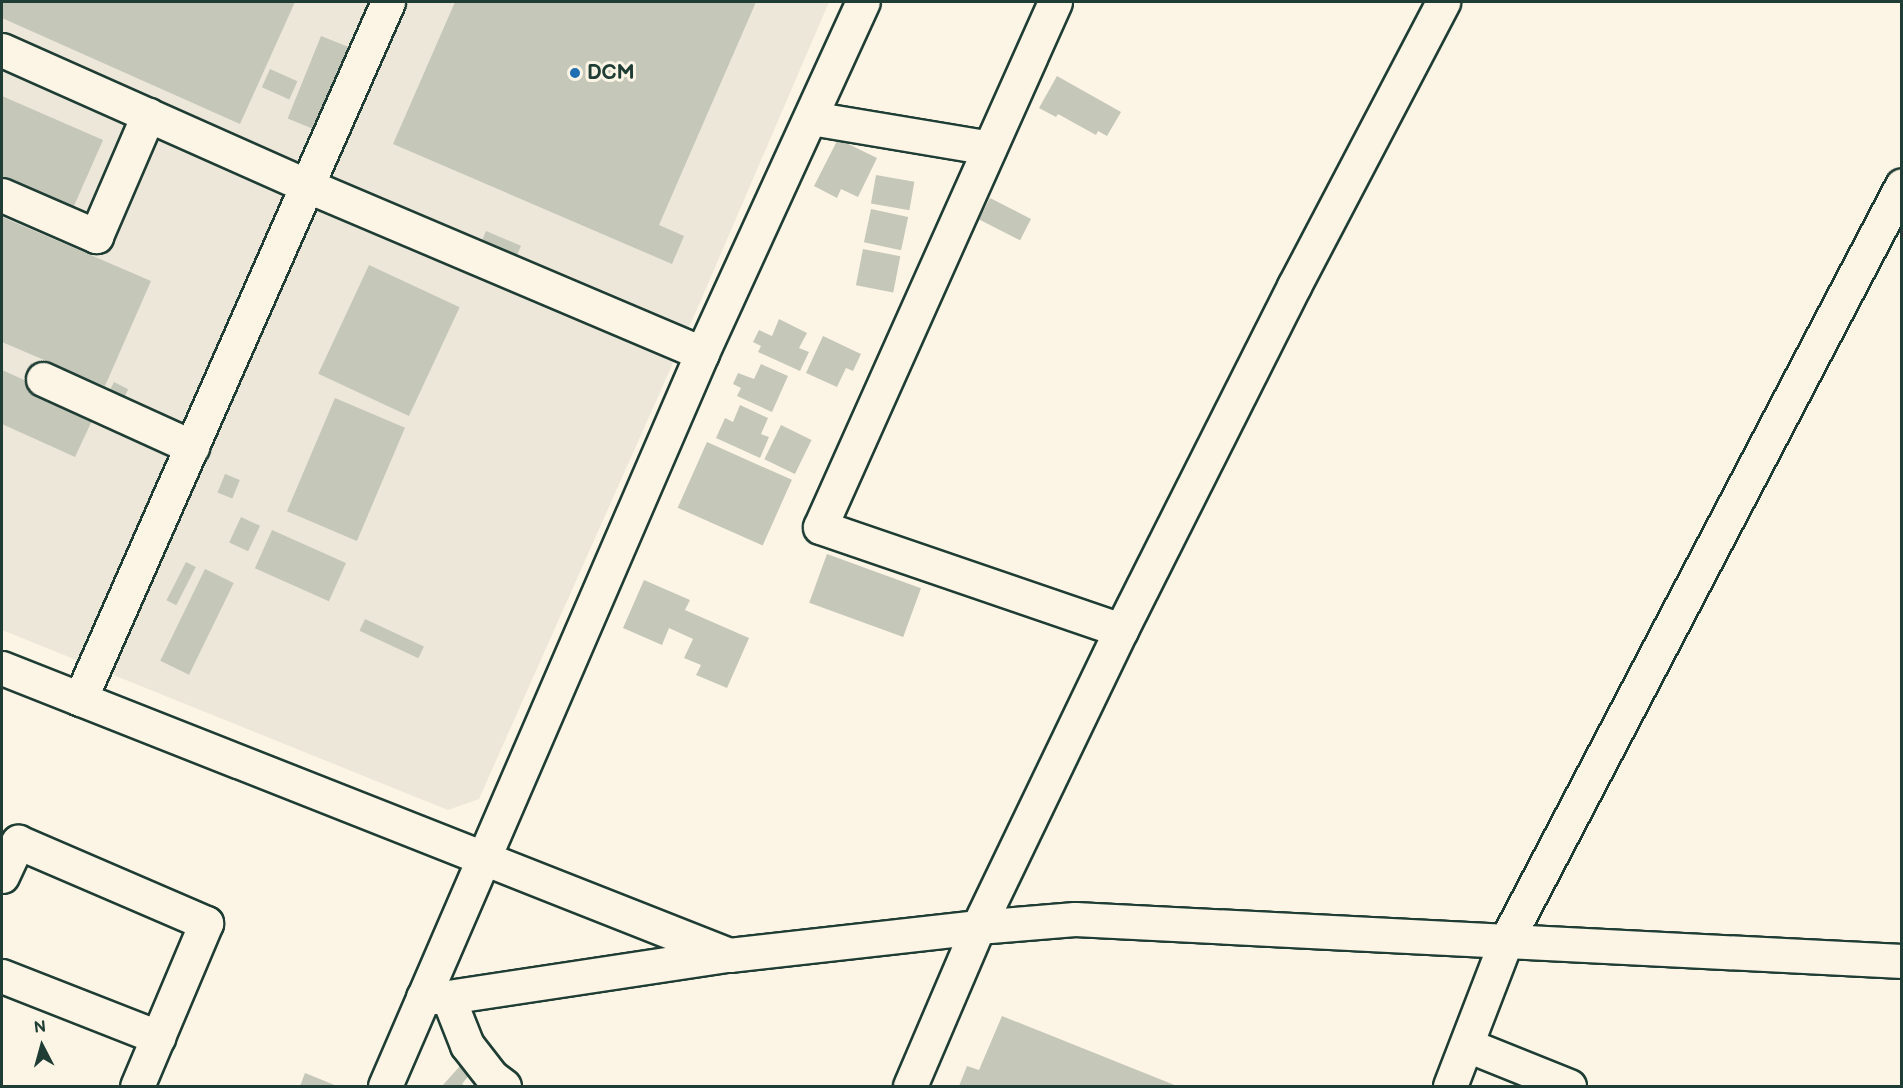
<!DOCTYPE html>
<style>
body{margin:0}
#map{position:relative;width:1903px;height:1088px;overflow:hidden;background:#fcf5e5;font-family:"Balsamiq Sans",sans-serif}
div>[style]{position:absolute}
.built>*{inset:0;background:#ece7d8}
.building>*{inset:0;background:#c5c7b9;transform-origin:0 0}
.roads{filter:drop-shadow(2px 0 #1f3d34) drop-shadow(-2px 0 #1f3d34) drop-shadow(0 2px #1f3d34) drop-shadow(0 -2px #1f3d34)}
.minor>*{height:33px;margin:-16.5px;padding:0 16.5px;transform-origin:16.5px;border-radius:16.5px;background:#fcf5e5}
.dots>*{width:16px;height:16px;translate:-50% -50%;box-sizing:border-box;border:3px solid #fcf5e5;border-radius:50%}
span{translate:-50% -50%;white-space:nowrap;text-align:center;line-height:1.15;-webkit-text-stroke:6px #fcf5e5;paint-order:stroke}
.poi-label{font-size:21px;color:#1f3d34;font-weight:700}
.left{translate:0 -50%;text-align:left}
.frame{position:absolute;inset:0;border:3px solid #1f3d34;pointer-events:none}
.north{position:absolute;left:12px;top:1016px;width:60px;height:60px;-webkit-text-stroke:4px #fcf5e5;paint-order:stroke;rotate:354deg;font-size:16px;font-weight:700;line-height:24px;text-align:center;color:#1f3d34}
.north::after{content:'';display:block;margin:auto;width:21px;height:27px;background:#1f3d34;clip-path:polygon(50% 0,100% 100%,50% 72%,0 100%)}
</style>
<div id="map">
<div class="built">
<div style="clip-path:polygon(2px 2px,829px 2px,701px 300px,479px 799px,448px 810px,2px 630px)"></div>
</div>
<div class="building">
<div style="clip-path:polygon(2px 2px,295px 2px,240px 124px,2px 18px)"></div>
<div style="clip-path:polygon(455px 2px,756px 2px,659px 225px,684px 236px,672px 264px,393px 144px)"></div>
<div style="left:321px;top:36px;width:31px;height:89px;rotate:22deg"></div>
<div style="left:270px;top:69px;width:30px;height:20px;rotate:24deg"></div>
<div style="clip-path:polygon(1057px 76px,1121px 112px,1107px 136px,1098px 131px,1096px 135px,1058px 114px,1056px 117px,1039px 108px)"></div>
<div style="clip-path:polygon(2px 96px,103px 140px,70px 215px,2px 185px)"></div>
<div style="clip-path:polygon(838px 139px,877px 158px,858px 197px,841px 189px,837px 198px,814px 186px)"></div>
<div style="left:876px;top:175px;width:39px;height:29px;rotate:10deg"></div>
<div style="left:990px;top:198px;width:46px;height:24px;rotate:27deg"></div>
<div style="left:871px;top:209px;width:38px;height:34px;rotate:12deg"></div>
<div style="clip-path:polygon(2px 217px,151px 281px,105px 386px,2px 342px)"></div>
<div style="left:486px;top:231px;width:38px;height:20px;rotate:23deg"></div>
<div style="left:863px;top:249px;width:38px;height:37px;rotate:11deg"></div>
<div style="left:369px;top:265px;width:100px;height:120px;rotate:25deg"></div>
<div style="clip-path:polygon(779px 319px,807px 333px,799px 348px,809px 352px,800px 371px,758px 352px,761px 346px,753px 342px,759px 330px,772px 336px)"></div>
<div style="clip-path:polygon(823px 336px,861px 354px,853px 371px,846px 368px,837px 387px,806px 373px)"></div>
<div style="left:31px;top:363px;width:13px;height:16px;rotate:27deg"></div>
<div style="clip-path:polygon(761px 364px,788px 376px,772px 412px,737px 396px,741px 388px,733px 384px,738px 373px,754px 379px)"></div>
<div style="clip-path:polygon(2px 370px,96px 412px,75px 457px,2px 424px)"></div>
<div style="left:114px;top:382px;width:16px;height:17px;rotate:27deg"></div>
<div style="left:335px;top:398px;width:76px;height:123px;rotate:23deg"></div>
<div style="clip-path:polygon(740px 405px,768px 418px,761px 434px,769px 437px,760px 458px,716px 438px,725px 418px,733px 422px)"></div>
<div style="left:781px;top:425px;width:34px;height:38px;rotate:26deg"></div>
<div style="left:707px;top:442px;width:93px;height:72px;rotate:24deg"></div>
<div style="left:225px;top:474px;width:16px;height:20px;rotate:22deg"></div>
<div style="left:241px;top:517px;width:21px;height:28px;rotate:25deg"></div>
<div style="left:272px;top:530px;width:81px;height:42px;rotate:24deg"></div>
<div style="left:827px;top:554px;width:100px;height:52px;rotate:20deg"></div>
<div style="left:186px;top:562px;width:11px;height:43px;rotate:27deg"></div>
<div style="left:205px;top:569px;width:32px;height:102px;rotate:26deg"></div>
<div style="clip-path:polygon(644px 580px,690px 600px,685px 610px,749px 638px,727px 688px,696px 675px,701px 665px,684px 658px,693px 639px,669px 628px,662px 645px,623px 628px)"></div>
<div style="left:365px;top:619px;width:65px;height:13px;rotate:25deg"></div>
<div style="clip-path:polygon(1002px 1016px,1177px 1086px,959px 1086px,967px 1066px,979px 1070px)"></div>
<div style="clip-path:polygon(460px 1066px,470px 1074px,462px 1084px,466px 1086px,442px 1086px)"></div>
<div style="clip-path:polygon(305px 1073px,337px 1086px,300px 1086px)"></div>
</div>
<div class="roads">
<div class="minor">
<div style="left:1055px;top:2px;width:575px;rotate:114.11deg"></div>
<div style="left:820px;top:527px;width:318px;rotate:18.9deg"></div>
<div style="left:2px;top:50px;width:335px;rotate:24deg"></div>
<div style="left:308px;top:186px;width:428px;rotate:23deg"></div>
<div style="left:811px;top:118px;width:181px;rotate:9.5deg"></div>
<div style="left:2px;top:195px;width:103px;rotate:23.6deg"></div>
<div style="left:96px;top:236px;width:132px;rotate:-66.7deg"></div>
<div style="left:43px;top:379px;width:164px;rotate:24.5deg"></div>
<div style="left:2px;top:668px;width:782px;rotate:21.54deg"></div>
<div style="left:729px;top:955px;width:251px;rotate:-6.4deg"></div>
<div style="left:978px;top:927px;width:97px;rotate:-4.7deg"></div>
<div style="left:1075px;top:919px;width:828px;rotate:2.91deg"></div>
<div style="left:80px;top:699px;width:762px;rotate:-66.16deg"></div>
<div style="left:2px;top:876px;width:38px;rotate:-65deg"></div>
<div style="left:18px;top:842px;width:205px;rotate:23.3deg"></div>
<div style="left:206px;top:923px;width:177px;rotate:112.9deg"></div>
<div style="left:2px;top:976px;width:168px;rotate:21.4deg"></div>
<div style="left:423px;top:997px;width:25px"></div>
<div style="left:448px;top:997px;width:282px;rotate:-8.6deg"></div>
<div style="left:448px;top:997px;width:52px;rotate:68.4deg"></div>
<div style="left:467px;top:1045px;width:41px;rotate:52deg"></div>
<div style="left:492px;top:1077px;width:15px;rotate:37deg"></div>
<div style="left:1467px;top:1045px;width:110px;rotate:21.9deg"></div>
<div style="left:385px;top:1086px;width:799px;rotate:-66.61deg"></div>
<div style="left:702px;top:353px;width:386px;rotate:-65.4deg"></div>
<div style="left:910px;top:1086px;width:173px;rotate:-66.8deg"></div>
<div style="left:978px;top:927px;width:330px;rotate:-64.3deg"></div>
<div style="left:1121px;top:630px;width:385px;rotate:-63.3deg"></div>
<div style="left:1294px;top:286px;width:321px;rotate:-62.3deg"></div>
<div style="left:1450px;top:1086px;width:155px;rotate:-68.9deg"></div>
<div style="left:1506px;top:941px;width:853px;rotate:-62.35deg"></div>
</div>
</div>
<div class="dots">
<div style="left:575px;top:73px;background:#1f6fb2"></div>
</div>
<div class="poi-label">
<span class="left" style="left:587px;top:73px">DCM</span>
</div>
<div class="frame"></div>
<div class="north">N</div>
</div>
